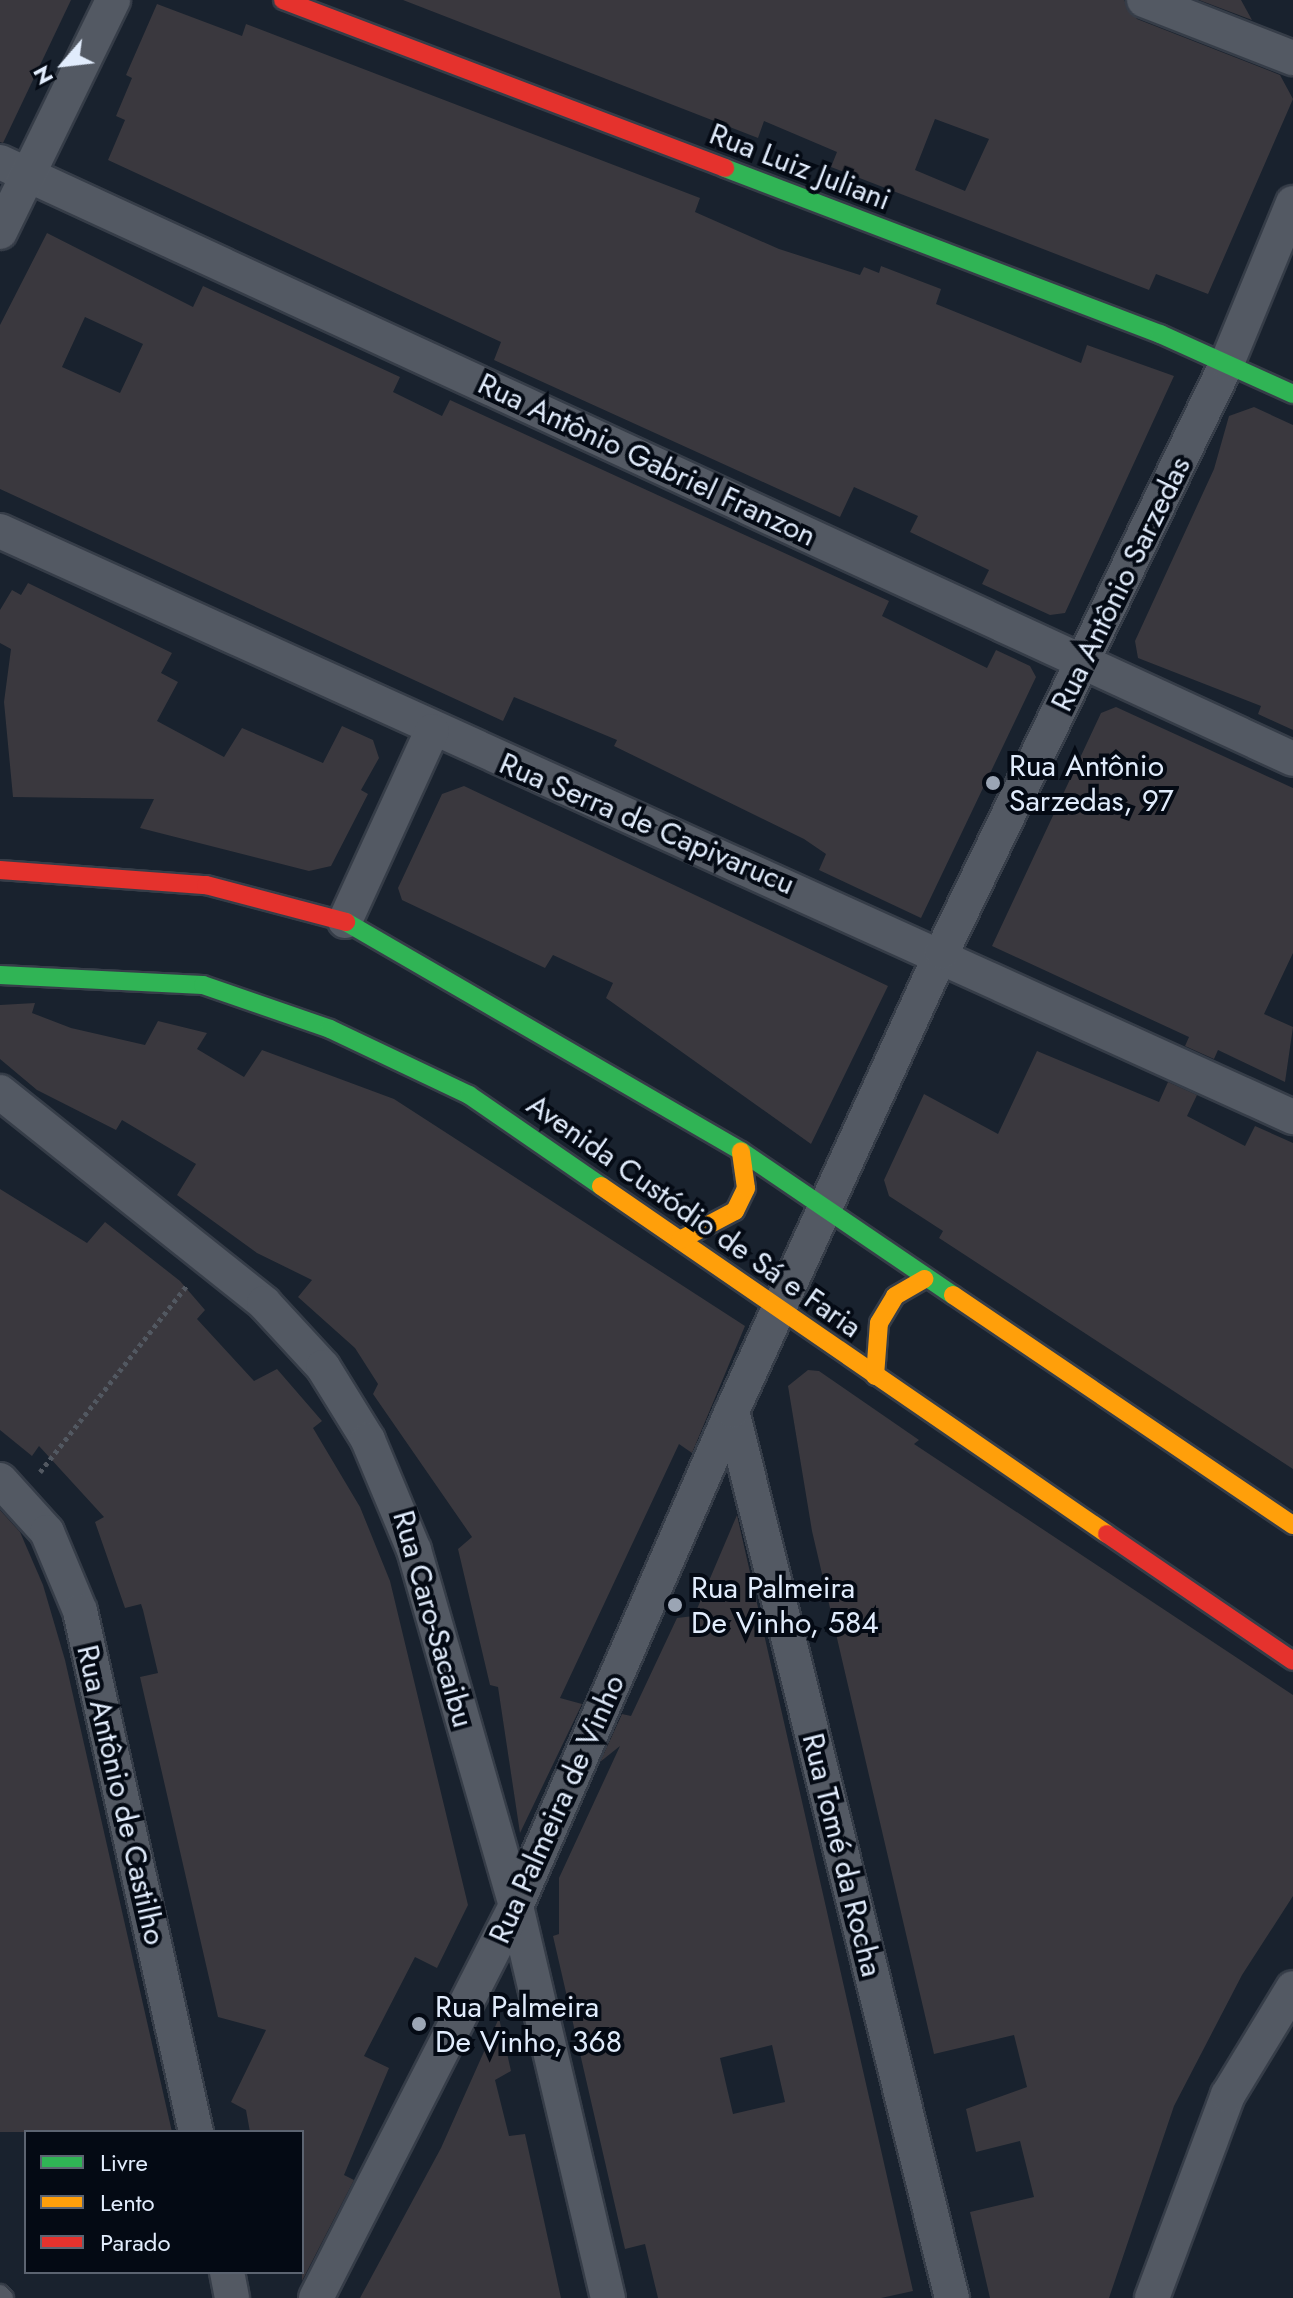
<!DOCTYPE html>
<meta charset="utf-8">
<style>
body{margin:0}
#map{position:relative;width:1293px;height:2298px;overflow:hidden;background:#19222e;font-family:Jost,sans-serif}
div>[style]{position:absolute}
.building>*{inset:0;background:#3a383e}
.path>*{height:5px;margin-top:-2.5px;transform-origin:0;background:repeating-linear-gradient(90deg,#525861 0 4px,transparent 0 8px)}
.roads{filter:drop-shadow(2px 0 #363d48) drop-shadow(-2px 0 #363d48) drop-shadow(0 2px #363d48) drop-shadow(0 -2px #363d48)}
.lane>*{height:16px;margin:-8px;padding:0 8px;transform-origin:8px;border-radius:8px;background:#535963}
.street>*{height:34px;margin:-17px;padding:0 17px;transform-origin:17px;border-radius:17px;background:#535963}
.fast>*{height:18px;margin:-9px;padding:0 9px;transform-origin:9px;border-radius:9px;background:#30b455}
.slow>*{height:18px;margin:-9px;padding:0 9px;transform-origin:9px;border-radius:9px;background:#ff9f0a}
.jam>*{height:18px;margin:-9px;padding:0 9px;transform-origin:9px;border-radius:9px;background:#e5322d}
.dots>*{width:22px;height:22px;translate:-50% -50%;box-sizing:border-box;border:4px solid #040a14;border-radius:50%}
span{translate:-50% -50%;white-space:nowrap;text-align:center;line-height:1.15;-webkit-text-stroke:8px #040a14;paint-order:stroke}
.street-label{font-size:30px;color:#e1ecfc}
.poi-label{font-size:30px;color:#e1ecfc}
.left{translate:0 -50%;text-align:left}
.legend{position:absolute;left:24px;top:2130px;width:280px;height:144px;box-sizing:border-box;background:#040a14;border:2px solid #5c6471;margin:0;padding:10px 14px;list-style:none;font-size:24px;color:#e1ecfc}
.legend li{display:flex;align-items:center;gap:16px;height:40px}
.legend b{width:40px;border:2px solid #5c6471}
.north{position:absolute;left:24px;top:24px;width:80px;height:80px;-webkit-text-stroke:6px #040a14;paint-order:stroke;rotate:242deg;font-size:22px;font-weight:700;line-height:32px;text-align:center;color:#e1ecfc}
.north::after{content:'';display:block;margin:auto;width:28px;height:36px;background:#e1ecfc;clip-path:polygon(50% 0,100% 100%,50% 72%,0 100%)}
</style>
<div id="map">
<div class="building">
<div style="clip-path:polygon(0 0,71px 0,3px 143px,0 142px)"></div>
<div style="clip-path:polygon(evenodd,403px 0,1124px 0,1137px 19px,1280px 75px,1293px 99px,1208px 294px,1156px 274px,1149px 290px,831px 167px,837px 152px,764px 121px,758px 138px,403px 0,935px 119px,989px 139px,965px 191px,915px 170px,935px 119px)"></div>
<div style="clip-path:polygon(1199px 0,1241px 0,1252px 20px)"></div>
<div style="clip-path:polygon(157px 4px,242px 36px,246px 24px,700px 198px,695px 212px,779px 249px,860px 275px,864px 267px,879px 273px,881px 266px,920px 281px,941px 289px,936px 304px,1081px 363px,1087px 345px,1174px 376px,1065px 613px,1050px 615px,982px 584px,989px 570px,910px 532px,918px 516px,854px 487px,840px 517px,494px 360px,501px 342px,108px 160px,125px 120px,116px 116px,132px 78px,126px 75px)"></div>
<div style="clip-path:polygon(evenodd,47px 233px,193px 307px,203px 286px,400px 377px,393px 392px,442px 416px,450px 400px,889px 601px,882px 616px,987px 668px,996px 650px,1030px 666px,1036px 677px,921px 918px,819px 870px,826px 854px,804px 839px,614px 746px,617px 740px,514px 697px,503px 721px,0 489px,0 325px,47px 233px,85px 317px,143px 344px,120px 393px,62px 367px,85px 317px)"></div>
<div style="clip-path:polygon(1254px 407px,1293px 425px,1293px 730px,1258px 714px,1261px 706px,1138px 658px,1135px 641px,1214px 469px,1229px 416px)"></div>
<div style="clip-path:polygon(28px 583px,172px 653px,161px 673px,178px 682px,157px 721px,224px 757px,242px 728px,323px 763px,342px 726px,373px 740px,379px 758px,361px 790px,368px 794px,331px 866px,309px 871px,140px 828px,154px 799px,13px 797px,4px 702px,11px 649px,0 643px,0 610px,12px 590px,21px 595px)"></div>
<div style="clip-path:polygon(1116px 707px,1293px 788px,1293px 953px,1264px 1014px,1293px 1027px,1285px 1082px,1218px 1050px,1214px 1059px,1185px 1046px,1189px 1037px,992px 946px,1101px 713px)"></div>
<div style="clip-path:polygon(464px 786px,888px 986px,811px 1144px,606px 998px,613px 983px,553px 955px,545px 968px,402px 900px,398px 888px,442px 794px)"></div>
<div style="clip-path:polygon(35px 1003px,32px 1013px,71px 1028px,145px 1045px,158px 1021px,207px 1033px,197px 1049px,244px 1077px,262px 1050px,394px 1099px,745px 1326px,692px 1453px,679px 1444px,560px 1698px,582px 1704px,520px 1833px,498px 1687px,490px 1685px,458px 1549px,472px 1537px,373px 1394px,378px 1384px,355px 1348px,298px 1297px,312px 1280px,257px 1253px,177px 1195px,196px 1164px,122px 1120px,116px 1130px,37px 1090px,0 1059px,0 1005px)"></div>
<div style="clip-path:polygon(1037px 1051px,1159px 1102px,1168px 1082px,1197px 1095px,1187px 1116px,1245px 1146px,1255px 1126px,1293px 1143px,1293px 1469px,939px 1238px,943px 1231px,889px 1196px,884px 1180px,924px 1094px,998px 1134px)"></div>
<div style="clip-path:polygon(0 1189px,87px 1243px,105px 1222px,180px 1281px,205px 1310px,197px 1319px,254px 1381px,277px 1369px,322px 1421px,313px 1428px,360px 1507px,390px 1581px,468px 1905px,437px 1968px,415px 1957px,364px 2056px,389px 2068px,344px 2175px,354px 2180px,302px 2281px,302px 2132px,250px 2132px,246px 2110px,231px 2102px,266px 2030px,218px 2017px,140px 1677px,158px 1673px,143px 1610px,141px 1604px,125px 1608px,95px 1522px,104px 1517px,39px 1446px,32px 1456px,0 1430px)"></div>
<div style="clip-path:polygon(808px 1370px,819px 1371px,919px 1440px,914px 1444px,1293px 1695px,1293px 1896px,1242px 1975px,1174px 2106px,1109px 2298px,990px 2298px,970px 2212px,1034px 2197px,1020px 2141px,976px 2152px,966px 2109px,1027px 2087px,1014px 2035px,934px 2054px,812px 1531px,788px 1386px)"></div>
<div style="clip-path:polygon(0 1510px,20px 1532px,43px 1585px,65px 1660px,172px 2132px,0 2132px)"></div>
<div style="clip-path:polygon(evenodd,737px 1515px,913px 2291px,881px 2298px,658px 2298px,645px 2244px,625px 2249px,553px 1936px,559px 1934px,559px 1878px,620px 1746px,600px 1762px,622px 1714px,631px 1716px,677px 1618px,694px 1616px,737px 1515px,772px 2045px,785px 2102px,733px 2114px,720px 2058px,772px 2045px)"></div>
<div style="clip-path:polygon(499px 2018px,511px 2071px,495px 2080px,509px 2136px,525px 2134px,561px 2298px,360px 2298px,441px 2148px)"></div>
</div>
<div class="path">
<div style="left:40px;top:1472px;width:238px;rotate:-51.8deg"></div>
</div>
<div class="roads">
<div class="lane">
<div style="left:0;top:2293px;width:7px;rotate:45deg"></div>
</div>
<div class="street">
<div style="left:1144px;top:0;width:160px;rotate:21.3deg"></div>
<div style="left:0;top:162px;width:1424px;rotate:24.78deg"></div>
<div style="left:0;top:232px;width:258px;rotate:-64deg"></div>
<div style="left:0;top:531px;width:1420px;rotate:24.38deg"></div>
<div style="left:345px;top:921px;width:209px;rotate:-65.4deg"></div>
<div style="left:0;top:1092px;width:338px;rotate:38.6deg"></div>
<div style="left:264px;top:1303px;width:87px;rotate:47.3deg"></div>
<div style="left:323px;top:1367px;width:86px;rotate:58.3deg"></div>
<div style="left:368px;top:1440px;width:119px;rotate:67.3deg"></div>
<div style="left:414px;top:1550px;width:370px;rotate:74deg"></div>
<div style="left:516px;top:1906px;width:403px;rotate:76.8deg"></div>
<div style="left:732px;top:1411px;width:914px;rotate:76.07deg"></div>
<div style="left:0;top:1480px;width:70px;rotate:47.9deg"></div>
<div style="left:47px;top:1532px;width:86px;rotate:67.3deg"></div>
<div style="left:80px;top:1611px;width:534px;rotate:77.45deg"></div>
<div style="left:227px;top:2272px;width:26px;rotate:79deg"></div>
<div style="left:316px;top:2298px;width:440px;rotate:-63deg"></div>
<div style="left:516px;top:1906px;width:540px;rotate:-66.43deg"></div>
<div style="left:732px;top:1411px;width:505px;rotate:-65.42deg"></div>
<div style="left:942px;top:952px;width:654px;rotate:-64.18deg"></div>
<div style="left:1227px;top:363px;width:173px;rotate:-67.6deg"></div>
<div style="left:1152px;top:2298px;width:217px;rotate:-69.5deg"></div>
<div style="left:1228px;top:2095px;width:125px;rotate:-58.7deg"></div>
</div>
<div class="fast">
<div style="left:725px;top:168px;width:466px;rotate:20.9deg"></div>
<div style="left:1160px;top:334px;width:146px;rotate:24.3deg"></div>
<div style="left:346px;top:922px;width:457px;rotate:30.1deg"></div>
<div style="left:741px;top:1151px;width:256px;rotate:34.2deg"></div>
<div style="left:0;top:975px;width:203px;rotate:2.8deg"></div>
<div style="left:203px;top:985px;width:134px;rotate:19.1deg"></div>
<div style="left:330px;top:1029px;width:154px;rotate:25.4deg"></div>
<div style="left:469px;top:1095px;width:160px;rotate:34.6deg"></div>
</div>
<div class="slow">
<div style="left:601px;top:1186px;width:614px;rotate:34.52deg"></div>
<div style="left:680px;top:1240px;width:62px;rotate:-27.8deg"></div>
<div style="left:735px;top:1211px;width:25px;rotate:-64deg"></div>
<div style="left:746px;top:1188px;width:37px;rotate:-98deg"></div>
<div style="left:953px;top:1295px;width:410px;rotate:34.1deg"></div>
<div style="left:875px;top:1376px;width:53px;rotate:-85.7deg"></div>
<div style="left:879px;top:1323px;width:31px;rotate:-59deg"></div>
<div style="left:895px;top:1296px;width:34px;rotate:-30deg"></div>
</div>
<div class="jam">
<div style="left:283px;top:0;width:473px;rotate:20.8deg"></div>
<div style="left:0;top:870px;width:207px;rotate:4.2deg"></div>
<div style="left:206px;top:885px;width:145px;rotate:14.8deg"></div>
<div style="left:1107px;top:1534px;width:225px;rotate:34.3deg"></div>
</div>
</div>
<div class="dots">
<div style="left:993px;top:783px;background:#9ba5b4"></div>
<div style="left:675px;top:1605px;background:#9ba5b4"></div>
<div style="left:419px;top:2024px;background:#9ba5b4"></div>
</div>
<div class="street-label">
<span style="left:800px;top:167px;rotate:21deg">Rua Luiz Juliani</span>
<span style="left:647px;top:460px;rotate:25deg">Rua Antônio Gabriel Franzon</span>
<span style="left:1121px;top:584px;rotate:-64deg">Rua Antônio Sarzedas</span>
<span style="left:647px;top:824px;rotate:23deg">Rua Serra de Capivarucu</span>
<span style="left:694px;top:1216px;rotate:35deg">Avenida Custódio de Sá e Faria</span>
<span style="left:433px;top:1619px;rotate:74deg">Rua Caro-Sacaibu</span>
<span style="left:121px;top:1795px;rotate:77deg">Rua Antônio de Castilho</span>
<span style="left:557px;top:1809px;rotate:-66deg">Rua Palmeira de Vinho</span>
<span style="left:842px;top:1855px;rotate:76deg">Rua Tomé da Rocha</span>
</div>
<div class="poi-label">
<span class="left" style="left:1009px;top:783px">Rua Antônio<br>Sarzedas, 97</span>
<span class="left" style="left:691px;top:1605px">Rua Palmeira<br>De Vinho, 584</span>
<span class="left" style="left:435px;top:2024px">Rua Palmeira<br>De Vinho, 368</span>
</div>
<ul class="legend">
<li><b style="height:10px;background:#30b455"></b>Livre</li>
<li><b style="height:10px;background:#ff9f0a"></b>Lento</li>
<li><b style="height:10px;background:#e5322d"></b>Parado</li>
</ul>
<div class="north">N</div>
</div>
